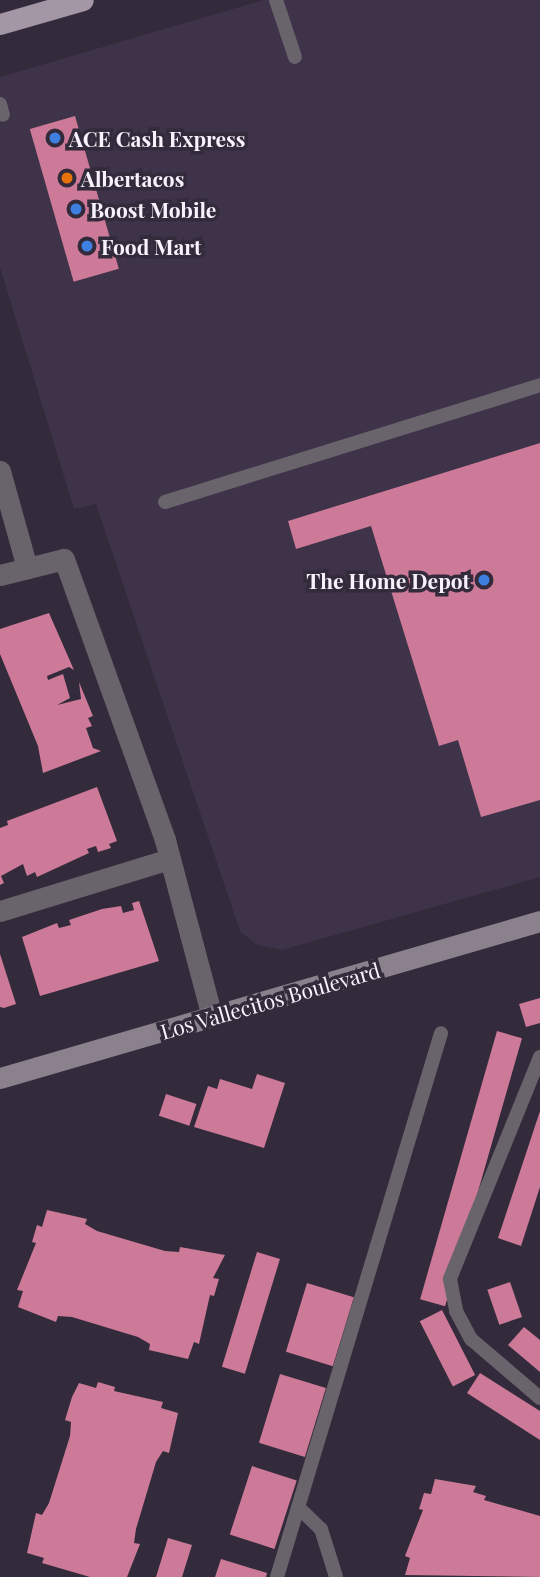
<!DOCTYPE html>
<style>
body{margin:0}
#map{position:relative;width:540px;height:1577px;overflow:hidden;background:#332b3b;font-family:"Playfair Display",serif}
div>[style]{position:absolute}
.built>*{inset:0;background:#3e3349}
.building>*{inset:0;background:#cc7a97;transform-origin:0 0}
.lane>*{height:14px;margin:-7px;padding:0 7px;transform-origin:7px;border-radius:7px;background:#69646b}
.street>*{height:21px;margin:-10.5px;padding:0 10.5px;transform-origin:10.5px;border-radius:10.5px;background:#69646b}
.secondary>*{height:21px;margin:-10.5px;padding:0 10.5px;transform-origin:10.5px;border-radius:10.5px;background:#8a818d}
.primary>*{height:21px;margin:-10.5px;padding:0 10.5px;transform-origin:10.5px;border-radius:10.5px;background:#a397a6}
.dots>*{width:19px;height:19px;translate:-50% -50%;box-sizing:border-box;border:4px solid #332b3b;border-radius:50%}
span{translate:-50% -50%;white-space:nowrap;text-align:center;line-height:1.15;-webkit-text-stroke:7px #332b3b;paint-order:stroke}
.poi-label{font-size:21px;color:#f7f2fc;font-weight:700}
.left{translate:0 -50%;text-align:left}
.right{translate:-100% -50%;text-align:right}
.street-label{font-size:21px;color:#f7f2fc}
</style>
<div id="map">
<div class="built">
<div style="clip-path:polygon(264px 0,540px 0,540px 877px,282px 950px,257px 945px,240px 931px,96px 504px,74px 509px,0 267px,0 77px)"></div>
</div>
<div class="building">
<div style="left:75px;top:116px;width:159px;height:47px;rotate:74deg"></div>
<div style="clip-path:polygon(540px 443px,540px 800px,481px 817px,458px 740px,439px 746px,371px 526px,296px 549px,288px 521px)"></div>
<div style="clip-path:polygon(49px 613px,74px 670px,69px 667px,47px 676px,48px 680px,63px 674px,70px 698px,57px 705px,81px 699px,79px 682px,93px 716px,88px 718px,92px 726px,86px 728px,93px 748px,101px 751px,43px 773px,38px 746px,0 654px,0 629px)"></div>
<div style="clip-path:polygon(97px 787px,117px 841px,109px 844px,111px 848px,98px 852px,96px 846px,87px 849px,89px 853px,37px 877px,35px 872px,27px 876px,23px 864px,1px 876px,4px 883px,0 885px,0 828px,8px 825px,7px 821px)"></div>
<div style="clip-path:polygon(139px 901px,159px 961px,40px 996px,22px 937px,57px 923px,59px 928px,71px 925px,69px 920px,102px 909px,121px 906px,123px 913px,134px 910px,132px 903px)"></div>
<div style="clip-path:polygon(0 954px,16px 1004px,4px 1008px,0 1007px)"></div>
<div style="clip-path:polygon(540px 998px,540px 1023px,526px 1027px,519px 1004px)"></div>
<div style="left:497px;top:1031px;width:26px;height:279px;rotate:16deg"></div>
<div style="clip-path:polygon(257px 1074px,285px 1083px,264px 1148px,194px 1127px,208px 1086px,217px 1089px,220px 1079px,252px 1089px)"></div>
<div style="left:166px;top:1094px;width:32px;height:23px;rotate:18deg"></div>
<div style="clip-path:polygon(540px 1111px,540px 1187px,521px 1246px,498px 1238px)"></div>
<div style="clip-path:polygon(47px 1210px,87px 1219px,85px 1224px,97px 1231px,165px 1251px,179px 1252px,180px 1247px,225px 1255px,213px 1278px,219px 1279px,214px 1296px,210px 1295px,199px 1344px,194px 1342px,188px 1359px,149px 1350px,150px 1344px,138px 1337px,72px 1317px,58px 1316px,56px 1322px,18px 1307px,23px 1291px,17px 1290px,36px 1243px,32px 1242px,37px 1225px,42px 1227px)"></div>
<div style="left:257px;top:1252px;width:24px;height:120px;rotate:17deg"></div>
<div style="left:510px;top:1282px;width:37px;height:24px;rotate:71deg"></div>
<div style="left:307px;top:1283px;width:49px;height:72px;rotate:17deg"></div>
<div style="left:442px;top:1310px;width:73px;height:25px;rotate:63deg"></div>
<div style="clip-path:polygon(524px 1327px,540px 1340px,540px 1372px,508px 1345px)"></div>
<div style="clip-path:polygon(480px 1373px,540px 1411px,540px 1440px,467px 1393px)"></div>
<div style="left:280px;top:1374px;width:48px;height:72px;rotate:17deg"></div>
<div style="clip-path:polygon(98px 1382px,115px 1387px,114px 1391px,163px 1402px,161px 1408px,178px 1413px,169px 1453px,163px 1451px,156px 1462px,136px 1529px,134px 1543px,140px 1544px,127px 1577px,90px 1577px,42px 1563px,44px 1558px,27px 1553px,36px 1513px,42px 1515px,49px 1503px,70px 1436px,71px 1422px,65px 1420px,72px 1397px,79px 1383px,96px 1388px)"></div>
<div style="left:252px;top:1466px;width:47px;height:72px;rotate:18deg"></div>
<div style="clip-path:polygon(435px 1479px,476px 1486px,473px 1492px,486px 1496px,484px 1500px,540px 1516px,540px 1577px,405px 1575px,410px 1558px,405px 1556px,423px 1510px,419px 1509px,424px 1493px,431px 1494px)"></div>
<div style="clip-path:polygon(168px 1538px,192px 1545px,182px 1577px,156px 1577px)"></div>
<div style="clip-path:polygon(221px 1559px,267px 1573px,266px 1577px,215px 1577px)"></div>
</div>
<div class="lane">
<div style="left:276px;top:0;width:60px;rotate:71.6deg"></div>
<div style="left:0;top:104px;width:11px;rotate:75deg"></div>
<div style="left:165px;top:502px;width:393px;rotate:-17.3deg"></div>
<div style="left:540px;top:1057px;width:240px;rotate:112.1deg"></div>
<div style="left:450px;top:1279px;width:33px;rotate:79deg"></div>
<div style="left:456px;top:1311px;width:32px;rotate:62deg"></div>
<div style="left:471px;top:1339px;width:91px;rotate:40.5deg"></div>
<div style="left:298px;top:1507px;width:32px;rotate:44deg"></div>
<div style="left:321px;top:1529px;width:50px;rotate:72.6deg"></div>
<div style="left:277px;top:1577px;width:568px;rotate:-73.22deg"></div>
</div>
<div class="street">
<div style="left:0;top:471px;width:101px;rotate:74.4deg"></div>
<div style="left:0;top:575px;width:66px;rotate:-14deg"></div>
<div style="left:64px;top:559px;width:299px;rotate:70.2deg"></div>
<div style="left:165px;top:840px;width:183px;rotate:75.1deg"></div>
<div style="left:0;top:911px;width:177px;rotate:-17.1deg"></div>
</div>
<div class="secondary">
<div style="left:0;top:1078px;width:562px;rotate:-16.21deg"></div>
</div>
<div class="primary">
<div style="left:0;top:24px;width:86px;rotate:-16.1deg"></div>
</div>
<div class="dots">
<div style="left:55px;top:138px;background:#3f7fe0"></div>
<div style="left:67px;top:178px;background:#e8710a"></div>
<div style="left:76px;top:209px;background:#3f7fe0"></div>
<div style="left:87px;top:246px;background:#3f7fe0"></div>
<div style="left:484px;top:580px;background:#3f7fe0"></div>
</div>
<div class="poi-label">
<span class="left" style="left:69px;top:138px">ACE Cash Express</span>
<span class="left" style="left:81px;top:178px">Albertacos</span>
<span class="left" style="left:90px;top:209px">Boost Mobile</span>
<span class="left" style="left:101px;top:246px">Food Mart</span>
<span class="right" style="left:470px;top:580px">The Home Depot</span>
</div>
<div class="street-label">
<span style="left:270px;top:1000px;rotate:-16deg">Los Vallecitos Boulevard</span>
</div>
</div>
